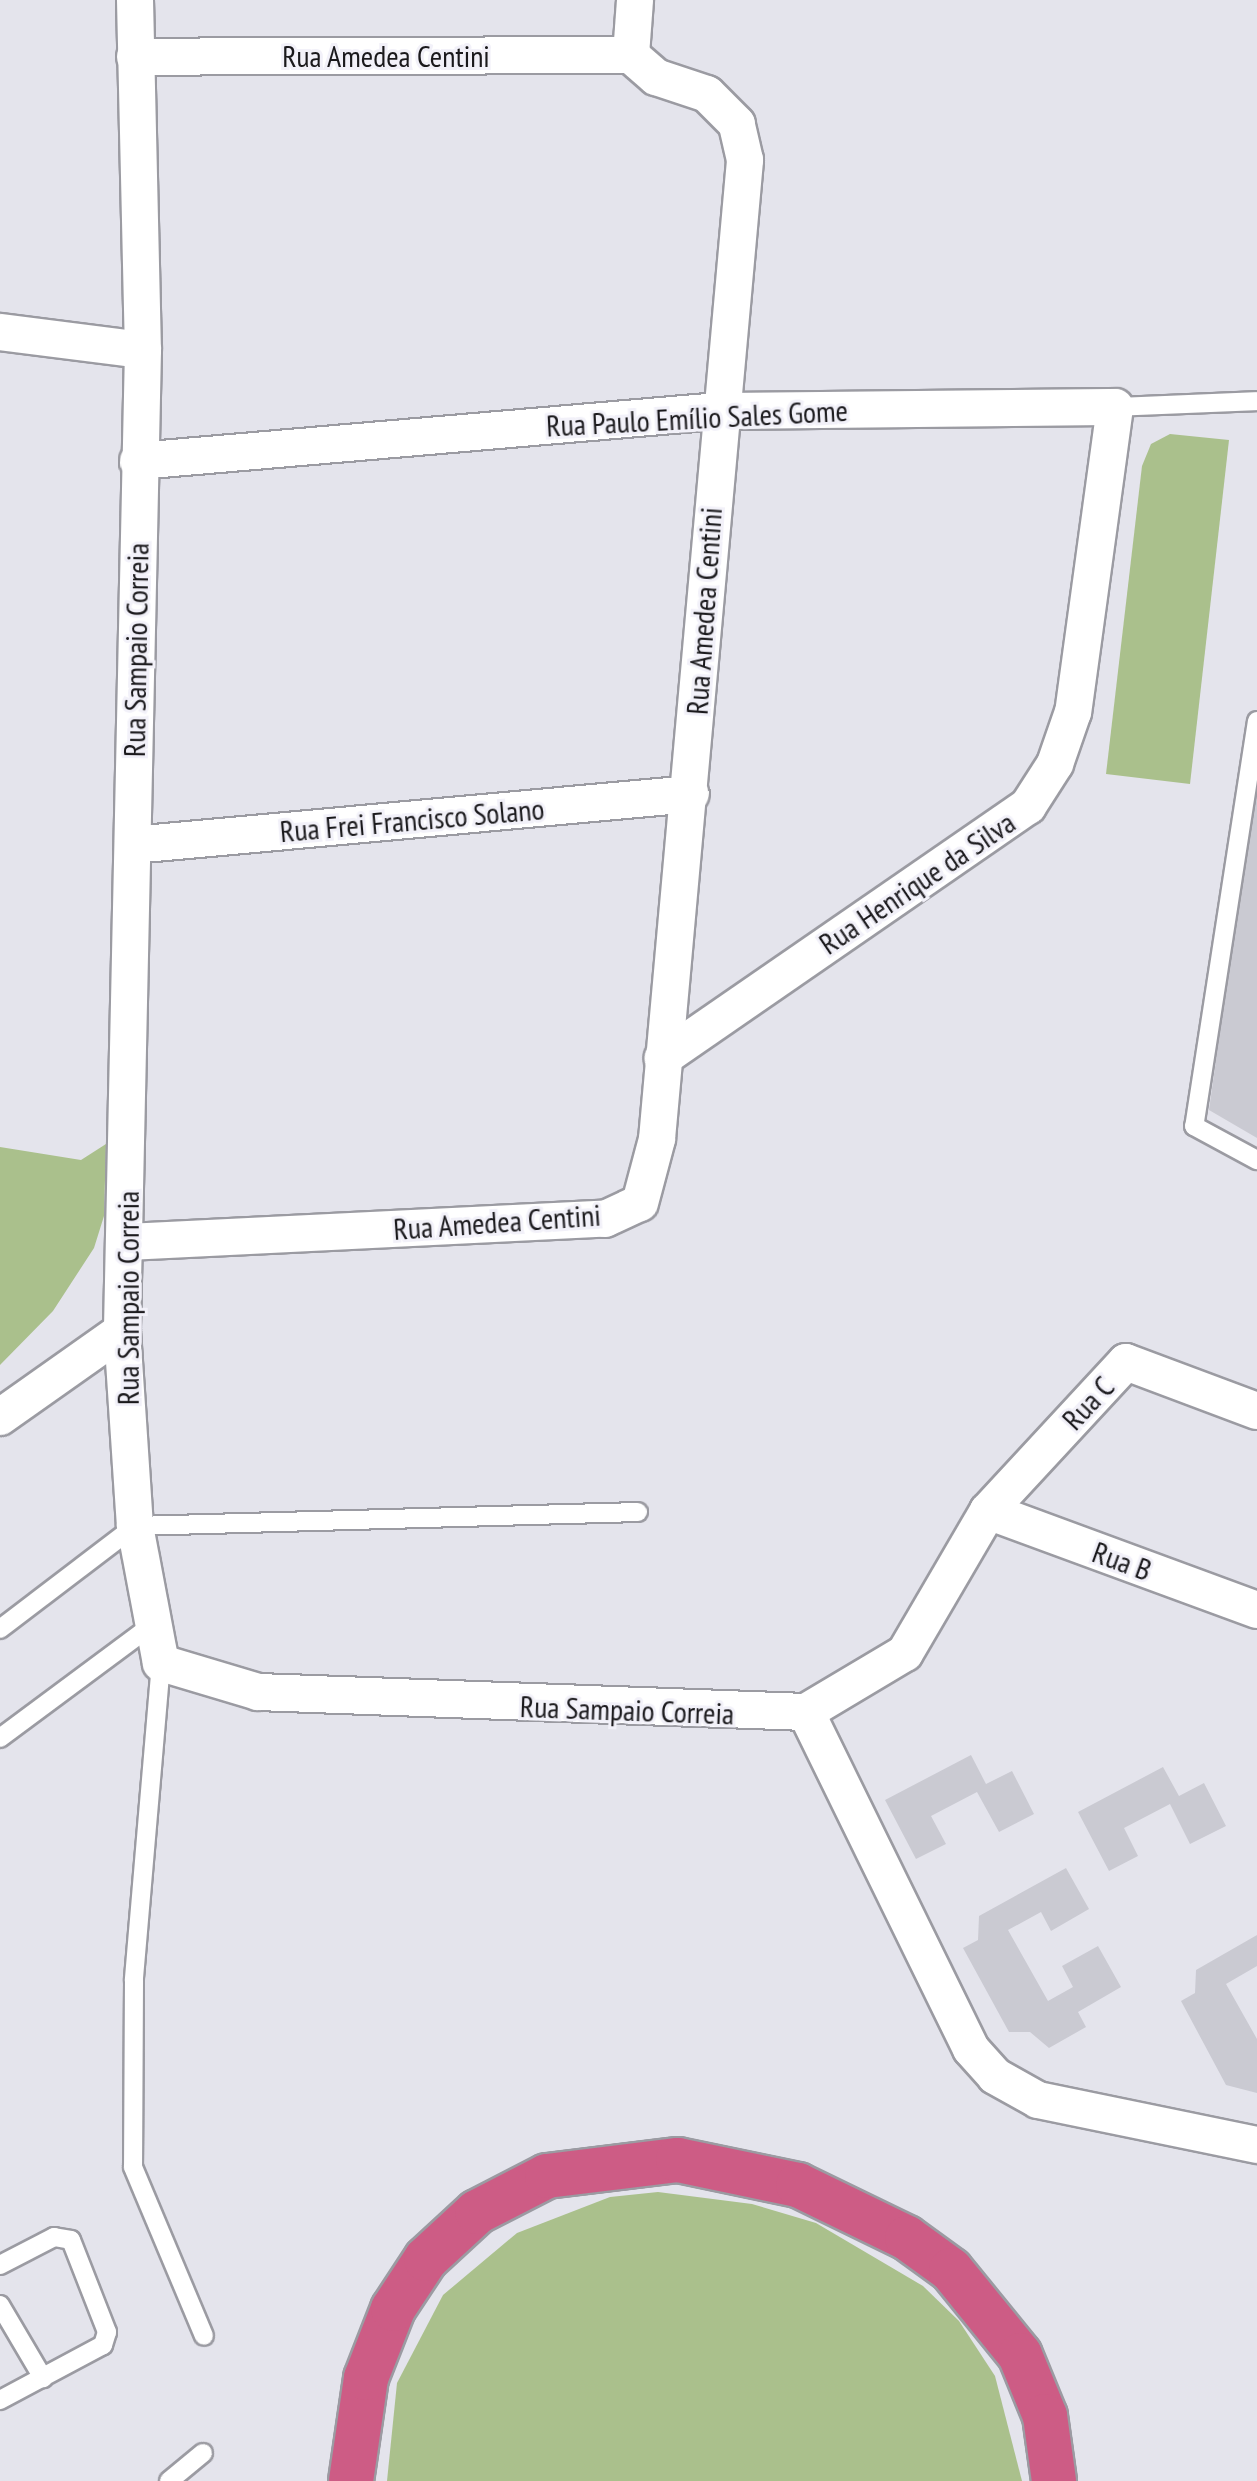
<!DOCTYPE html>
<meta charset="utf-8">
<style>
body{margin:0}
#map{position:relative;width:1257px;height:2481px;overflow:hidden;background:#e4e4ec;font-family:"PT Sans Narrow",sans-serif}
div>[style]{position:absolute}
.green>*{inset:0;background:#aac08c}
.building>*{inset:0;background:#cacad2}
.roads{filter:drop-shadow(2px 0 #9b9ba2) drop-shadow(-2px 0 #9b9ba2) drop-shadow(0 2px #9b9ba2) drop-shadow(0 -2px #9b9ba2)}
.lane>*{height:18px;margin:-9px;padding:0 9px;transform-origin:9px;border-radius:9px;background:#fff}
.street>*{height:36px;margin:-18px;padding:0 18px;transform-origin:18px;border-radius:18px;background:#fff}
.highway>*{height:44px;margin:-22px;padding:0 22px;transform-origin:22px;border-radius:22px;background:#cd5c85}
span{translate:-50% -50%;white-space:nowrap;text-align:center;line-height:1.15;-webkit-text-stroke:6px #f2f1f9;paint-order:stroke}
.street-label{font-size:30px;color:#1a191c}
</style>
<div id="map">
<div class="green">
<div style="clip-path:polygon(1170px 434px,1229px 440px,1190px 784px,1106px 774px,1142px 466px,1151px 444px)"></div>
<div style="clip-path:polygon(106px 1144px,104px 1216px,94px 1248px,53px 1311px,0 1365px,0 1147px,81px 1160px)"></div>
<div style="clip-path:polygon(658px 2192px,752px 2204px,816px 2223px,923px 2286px,959px 2321px,995px 2376px,1022px 2481px,387px 2481px,397px 2383px,443px 2295px,517px 2233px,610px 2197px)"></div>
</div>
<div class="building">
<div style="clip-path:polygon(1257px 768px,1257px 1138px,1209px 1110px)"></div>
<div style="clip-path:polygon(971px 1755px,986px 1784px,1012px 1771px,1034px 1814px,999px 1832px,977px 1792px,931px 1816px,946px 1844px,916px 1859px,885px 1800px)"></div>
<div style="clip-path:polygon(1163px 1767px,1179px 1796px,1204px 1783px,1226px 1826px,1190px 1844px,1170px 1804px,1124px 1828px,1138px 1856px,1109px 1871px,1078px 1812px)"></div>
<div style="clip-path:polygon(1066px 1868px,1089px 1909px,1051px 1931px,1041px 1912px,1008px 1930px,1048px 2001px,1073px 1987px,1062px 1966px,1098px 1946px,1121px 1987px,1078px 2012px,1086px 2027px,1049px 2048px,1030px 2032px,1009px 2032px,963px 1948px,978px 1940px,979px 1916px)"></div>
<div style="clip-path:polygon(1257px 1935px,1257px 1966px,1226px 1984px,1257px 2039px,1257px 2093px,1226px 2085px,1181px 2001px,1195px 1993px,1196px 1970px)"></div>
</div>
<div class="roads">
<div class="lane">
<div style="left:1115px;top:407px;width:142px;rotate:-2.4deg"></div>
<div style="left:1257px;top:721px;width:410px;rotate:98.8deg"></div>
<div style="left:1194px;top:1126px;width:72px;rotate:28.4deg"></div>
<div style="left:0;top:1629px;width:170px;rotate:-37.3deg"></div>
<div style="left:135px;top:1526px;width:503px;rotate:-1.59deg"></div>
<div style="left:161px;top:1663px;width:319px;rotate:94.9deg"></div>
<div style="left:134px;top:1981px;width:186px;rotate:90.3deg"></div>
<div style="left:133px;top:2167px;width:183px;rotate:67.2deg"></div>
<div style="left:0;top:1738px;width:188px;rotate:-36.6deg"></div>
<div style="left:0;top:2265px;width:61px;rotate:-27.4deg"></div>
<div style="left:54px;top:2237px;width:17px;rotate:10deg"></div>
<div style="left:71px;top:2240px;width:99px;rotate:68.6deg"></div>
<div style="left:107px;top:2332px;width:14px;rotate:107deg"></div>
<div style="left:103px;top:2345px;width:117px;rotate:151.9deg"></div>
<div style="left:0;top:2305px;width:85px;rotate:59.5deg"></div>
<div style="left:169px;top:2481px;width:44px;rotate:-39.5deg"></div>
</div>
<div class="street">
<div style="left:135px;top:0;width:350px;rotate:88.7deg"></div>
<div style="left:143px;top:350px;width:981px;rotate:91.23deg"></div>
<div style="left:122px;top:1331px;width:195px;rotate:86.2deg"></div>
<div style="left:135px;top:1526px;width:139px;rotate:79.3deg"></div>
<div style="left:161px;top:1663px;width:101px;rotate:16.6deg"></div>
<div style="left:258px;top:1692px;width:548px;rotate:2.09deg"></div>
<div style="left:806px;top:1712px;width:115px;rotate:-30.8deg"></div>
<div style="left:905px;top:1653px;width:164px;rotate:-59.7deg"></div>
<div style="left:988px;top:1511px;width:203px;rotate:-47.2deg"></div>
<div style="left:1126px;top:1362px;width:140px;rotate:20.5deg"></div>
<div style="left:631px;top:55px;width:55px;rotate:-85.8deg"></div>
<div style="left:0;top:332px;width:144px;rotate:7.2deg"></div>
<div style="left:138px;top:461px;width:583px;rotate:-4.92deg"></div>
<div style="left:719px;top:411px;width:396px;rotate:-0.6deg"></div>
<div style="left:1115px;top:407px;width:308px;rotate:97.8deg"></div>
<div style="left:1073px;top:712px;width:55px;rotate:109.1deg"></div>
<div style="left:1055px;top:764px;width:50px;rotate:122.7deg"></div>
<div style="left:1028px;top:806px;width:444px;rotate:145.4deg"></div>
<div style="left:133px;top:845px;width:560px;rotate:-5.22deg"></div>
<div style="left:127px;top:1242px;width:479px;rotate:-2.8deg"></div>
<div style="left:605px;top:1219px;width:38px;rotate:-25deg"></div>
<div style="left:640px;top:1203px;width:66px;rotate:-75.1deg"></div>
<div style="left:657px;top:1139px;width:983px;rotate:-84.86deg"></div>
<div style="left:745px;top:160px;width:37px;rotate:-103deg"></div>
<div style="left:737px;top:124px;width:42px;rotate:-135deg"></div>
<div style="left:707px;top:94px;width:54px;rotate:-161.6deg"></div>
<div style="left:656px;top:77px;width:33px;rotate:-139deg"></div>
<div style="left:631px;top:55px;width:496px;rotate:179.8deg"></div>
<div style="left:0;top:1417px;width:149px;rotate:-35.2deg"></div>
<div style="left:988px;top:1511px;width:287px;rotate:20.2deg"></div>
<div style="left:806px;top:1712px;width:375px;rotate:63.9deg"></div>
<div style="left:971px;top:2049px;width:36px;rotate:48deg"></div>
<div style="left:995px;top:2076px;width:49px;rotate:29.2deg"></div>
<div style="left:1038px;top:2100px;width:224px;rotate:11.6deg"></div>
</div>
<div class="highway">
<div style="left:351px;top:2481px;width:104px;rotate:-81.7deg"></div>
<div style="left:366px;top:2378px;width:74px;rotate:-68.6deg"></div>
<div style="left:393px;top:2309px;width:60px;rotate:-56.6deg"></div>
<div style="left:426px;top:2259px;width:69px;rotate:-42.7deg"></div>
<div style="left:477px;top:2212px;width:79px;rotate:-27.2deg"></div>
<div style="left:547px;top:2176px;width:132px;rotate:-7deg"></div>
<div style="left:678px;top:2160px;width:123px;rotate:11.8deg"></div>
<div style="left:798px;top:2185px;width:121px;rotate:25.9deg"></div>
<div style="left:907px;top:2238px;width:54px;rotate:36deg"></div>
<div style="left:951px;top:2270px;width:109px;rotate:50.9deg"></div>
<div style="left:1020px;top:2355px;width:66px;rotate:67.7deg"></div>
<div style="left:1045px;top:2416px;width:66px;rotate:82.1deg"></div>
</div>
</div>
<div class="street-label">
<span style="left:386px;top:56px">Rua Amedea Centini</span>
<span style="left:697px;top:418px;rotate:-3deg">Rua Paulo Emílio Sales Gome</span>
<span style="left:704px;top:611px;rotate:-86deg">Rua Amedea Centini</span>
<span style="left:136px;top:650px;rotate:-89deg">Rua Sampaio Correia</span>
<span style="left:412px;top:820px;rotate:-5deg">Rua Frei Francisco Solano</span>
<span style="left:917px;top:883px;rotate:-34deg">Rua Henrique da Silva</span>
<span style="left:497px;top:1222px;rotate:-4deg">Rua Amedea Centini</span>
<span style="left:128px;top:1298px;rotate:-90deg">Rua Sampaio Correia</span>
<span style="left:1088px;top:1403px;rotate:-47deg">Rua C</span>
<span style="left:1122px;top:1561px;rotate:20deg">Rua B</span>
<span style="left:627px;top:1710px;rotate:2deg">Rua Sampaio Correia</span>
</div>
</div>
